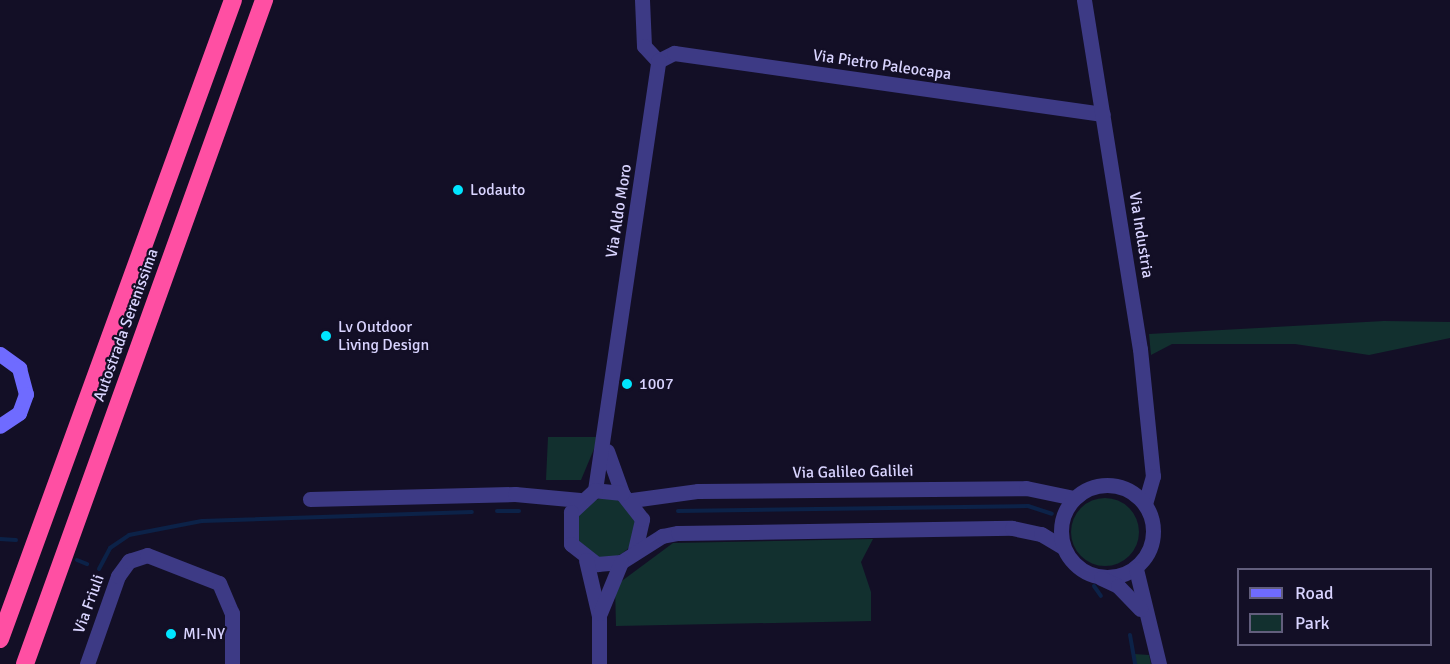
<!DOCTYPE html>
<style>
body{margin:0}
#map{position:relative;width:1450px;height:664px;overflow:hidden;background:#130f26;font-family:Signika,sans-serif}
div>[style]{position:absolute}
.green>*{inset:0;background:#12302f}
.round{border-radius:50%}
.stream>*{height:4px;margin:-2px;padding:0 2px;transform-origin:2px;border-radius:2px;background:#0c2248}
.minor>*{height:15px;margin:-7.5px;padding:0 7.5px;transform-origin:7.5px;border-radius:7.5px;background:#3d3a85}
.tertiary>*{height:15px;margin:-7.5px;padding:0 7.5px;transform-origin:7.5px;border-radius:7.5px;background:#3d3a85}
.tertiary>.ring{margin:-7.5px;padding:0;box-sizing:content-box;background:none;border:15px solid #3d3a85;border-radius:50%}
.secondary>*{height:15px;margin:-7.5px;padding:0 7.5px;transform-origin:7.5px;border-radius:7.5px;background:#6f6bff}
.motorway>*{height:18px;margin:-9px;padding:0 9px;transform-origin:9px;border-radius:9px;background:#ff4fa3}
.dots>*{width:16px;height:16px;translate:-50% -50%;box-sizing:border-box;border:3px solid #130f26;border-radius:50%}
span{translate:-50% -50%;white-space:nowrap;text-align:center;line-height:1.15;-webkit-text-stroke:4.5px #130f26;paint-order:stroke}
.street-label{font-size:16px;color:#d9d4ff}
.poi-label{font-size:16px;color:#d9d4ff}
.left{translate:0 -50%;text-align:left}
.legend{position:absolute;left:1237px;top:568px;width:195px;height:78px;box-sizing:border-box;background:#130f26;border:2px solid #625e7d;margin:0;padding:8px 10px;list-style:none;font-size:18px;color:#d9d4ff}
.legend li{display:flex;align-items:center;gap:12px;height:30px}
.legend b{width:30px;border:2px solid #625e7d}
</style>
<div id="map">
<div class="green">
<div style="clip-path:polygon(1384px 321px,1450px 322px,1450px 338px,1369px 355px,1295px 344px,1172px 344px,1151px 355px,1149px 334px)"></div>
<div style="clip-path:polygon(548px 437px,599px 437px,581px 480px,546px 480px)"></div>
<div class="round" style="left:576px;top:498px;width:60px;height:60px"></div>
<div class="round" style="left:1071px;top:498px;width:68px;height:68px"></div>
<div style="clip-path:polygon(873px 539px,861px 562px,871px 592px,871px 621px,616px 626px,615px 586px,673px 543px)"></div>
<div style="clip-path:polygon(1134px 654px,1149px 655px,1151px 664px,1135px 664px)"></div>
</div>
<div class="stream">
<div style="left:497px;top:511px;width:22px"></div>
<div style="left:678px;top:511px;width:350px;rotate:-0.8deg"></div>
<div style="left:1028px;top:506px;width:25px;rotate:18deg"></div>
<div style="left:0;top:539px;width:16px;rotate:4deg"></div>
<div style="left:77px;top:560px;width:11px;rotate:22deg"></div>
<div style="left:99px;top:569px;width:24px;rotate:-62deg"></div>
<div style="left:110px;top:548px;width:23px;rotate:-34deg"></div>
<div style="left:129px;top:535px;width:74px;rotate:-10.9deg"></div>
<div style="left:202px;top:521px;width:270px;rotate:-1.9deg"></div>
<div style="left:1094px;top:586px;width:12px;rotate:55deg"></div>
<div style="left:1130px;top:635px;width:29px;rotate:80deg"></div>
</div>
<div class="minor">
<div style="left:642px;top:0;width:46px;rotate:87.5deg"></div>
<div style="left:644px;top:46px;width:21px;rotate:47deg"></div>
<div style="left:658px;top:61px;width:18px;rotate:-27deg"></div>
<div style="left:674px;top:53px;width:433px;rotate:8.1deg"></div>
<div style="left:607px;top:451px;width:45px;rotate:70.3deg"></div>
<div style="left:595px;top:490px;width:434px;rotate:-81.6deg"></div>
<div style="left:310px;top:499px;width:205px;rotate:-1.4deg"></div>
<div style="left:515px;top:494px;width:65px;rotate:5.3deg"></div>
<div style="left:632px;top:500px;width:67px;rotate:-7.8deg"></div>
<div style="left:698px;top:491px;width:328px;rotate:-0.5deg"></div>
<div style="left:1026px;top:488px;width:49px;rotate:11.8deg"></div>
<div style="left:635px;top:550px;width:32px;rotate:-77deg"></div>
<div style="left:642px;top:519px;width:33px;rotate:-128deg"></div>
<div style="left:622px;top:493px;width:27px;rotate:-174deg"></div>
<div style="left:595px;top:490px;width:33px;rotate:137deg"></div>
<div style="left:571px;top:512px;width:32px;rotate:90deg"></div>
<div style="left:571px;top:544px;width:33px;rotate:38deg"></div>
<div style="left:597px;top:564px;width:24px;rotate:-5deg"></div>
<div style="left:621px;top:562px;width:49px;rotate:-32.4deg"></div>
<div style="left:662px;top:536px;width:16px;rotate:-11deg"></div>
<div style="left:678px;top:533px;width:334px;rotate:-0.9deg"></div>
<div style="left:1012px;top:528px;width:30px;rotate:12deg"></div>
<div style="left:1041px;top:534px;width:26px;rotate:31deg"></div>
<div style="left:586px;top:560px;width:57px;rotate:76.9deg"></div>
<div style="left:599px;top:616px;width:48px;rotate:90deg"></div>
<div style="left:600px;top:613px;width:55px;rotate:-67.6deg"></div>
<div style="left:87px;top:664px;width:93px;rotate:-70.6deg"></div>
<div style="left:118px;top:576px;width:19px;rotate:-54deg"></div>
<div style="left:129px;top:561px;width:19px;rotate:-18deg"></div>
<div style="left:147px;top:555px;width:77px;rotate:21.3deg"></div>
<div style="left:219px;top:583px;width:33px;rotate:67deg"></div>
<div style="left:232px;top:613px;width:51px;rotate:90deg"></div>
</div>
<div class="tertiary">
<div style="left:1084px;top:0;width:353px;rotate:80.9deg"></div>
<div style="left:1140px;top:349px;width:128px;rotate:84.2deg"></div>
<div style="left:1153px;top:476px;width:29px;rotate:106deg"></div>
<div class="ring" style="left:1061px;top:485px;width:77px;height:77px"></div>
<div style="left:1136px;top:569px;width:98px;rotate:76.4deg"></div>
<div style="left:1101px;top:578px;width:19px;rotate:25deg"></div>
<div style="left:1118px;top:586px;width:32px;rotate:46deg"></div>
</div>
<div class="secondary">
<div style="left:0;top:354px;width:24px;rotate:36deg"></div>
<div style="left:19px;top:368px;width:27px;rotate:75deg"></div>
<div style="left:26px;top:394px;width:20px;rotate:110deg"></div>
<div style="left:19px;top:413px;width:23px;rotate:146deg"></div>
</div>
<div class="motorway">
<div style="left:0;top:639px;width:680px;rotate:-69.97deg"></div>
<div style="left:25px;top:664px;width:706px;rotate:-70.2deg"></div>
</div>
<div class="dots">
<div style="left:458px;top:190px;background:#00e5ff"></div>
<div style="left:326px;top:336px;background:#00e5ff"></div>
<div style="left:627px;top:384px;background:#00e5ff"></div>
<div style="left:171px;top:634px;background:#00e5ff"></div>
</div>
<div class="street-label">
<span style="left:882px;top:65px;rotate:8deg">Via Pietro Paleocapa</span>
<span style="left:619px;top:211px;rotate:-81deg">Via Aldo Moro</span>
<span style="left:1141px;top:235px;rotate:81deg">Via Industria</span>
<span style="left:126px;top:325px;rotate:-70deg">Autostrada Serenissima</span>
<span style="left:853px;top:472px;rotate:-1deg">Via Galileo Galilei</span>
<span style="left:89px;top:604px;rotate:-70deg">Via Friuli</span>
</div>
<div class="poi-label">
<span class="left" style="left:470px;top:190px">Lodauto</span>
<span class="left" style="left:338px;top:336px">Lv Outdoor<br>Living Design</span>
<span class="left" style="left:639px;top:384px">1007</span>
<span class="left" style="left:183px;top:634px">MI-NY</span>
</div>
<ul class="legend">
<li><b style="height:8px;background:#6f6bff"></b>Road</li>
<li><b style="height:16px;background:#12302f"></b>Park</li>
</ul>
</div>
